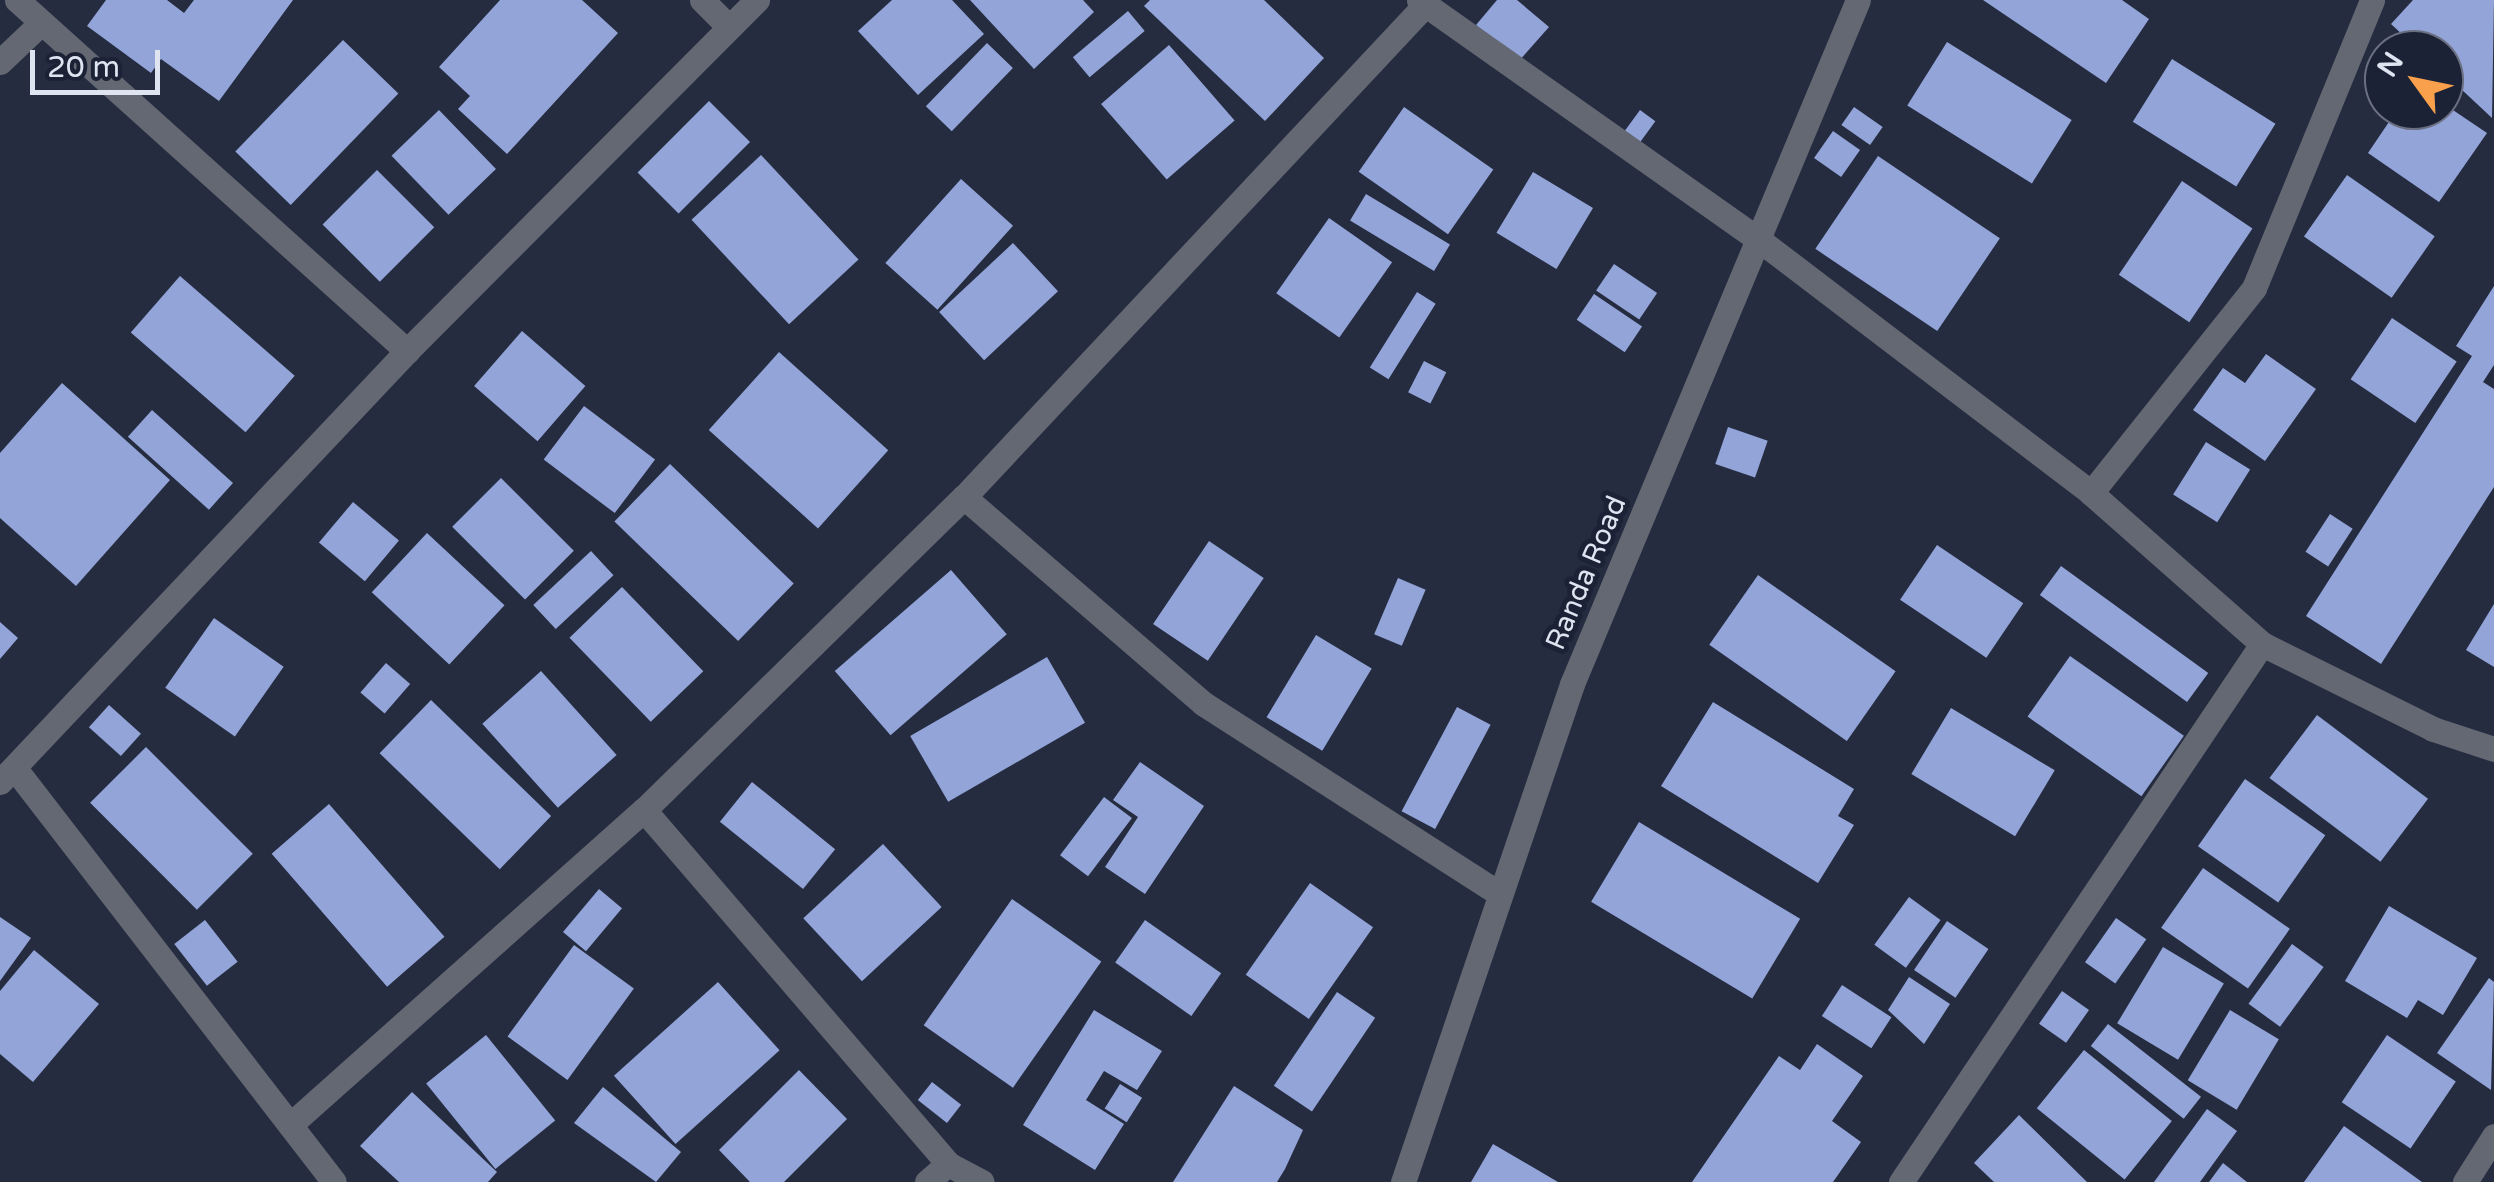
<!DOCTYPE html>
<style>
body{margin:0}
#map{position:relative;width:2494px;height:1182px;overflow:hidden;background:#252c40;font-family:"Varela Round",sans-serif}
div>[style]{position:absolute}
.building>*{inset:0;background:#93a4d9;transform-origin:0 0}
.minor>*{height:25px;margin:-12.5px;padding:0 12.5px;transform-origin:12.5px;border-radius:12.5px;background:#646872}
span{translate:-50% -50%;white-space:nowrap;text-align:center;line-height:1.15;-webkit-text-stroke:10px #1c2236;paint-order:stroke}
.street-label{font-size:28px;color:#dfe4f1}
.north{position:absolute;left:2364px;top:30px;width:100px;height:100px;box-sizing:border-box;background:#1c2236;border:2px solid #6a7081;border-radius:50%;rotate:303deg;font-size:28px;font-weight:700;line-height:40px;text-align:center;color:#dfe4f1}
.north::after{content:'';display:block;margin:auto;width:35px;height:45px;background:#f9a04d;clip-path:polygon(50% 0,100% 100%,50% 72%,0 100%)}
.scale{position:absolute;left:30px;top:50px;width:130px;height:45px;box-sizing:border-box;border:5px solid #dfe4f1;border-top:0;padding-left:12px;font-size:30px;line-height:35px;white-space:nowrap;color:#dfe4f1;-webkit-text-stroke:8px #1c2236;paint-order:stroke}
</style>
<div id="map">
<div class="building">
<div style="clip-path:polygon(106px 0,167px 0,184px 13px,194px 0,293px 0,219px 101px,161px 59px,151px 73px,87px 26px)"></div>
<div style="clip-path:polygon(500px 0,582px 0,618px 33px,507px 154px,458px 109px,470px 96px,439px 67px)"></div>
<div style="clip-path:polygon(892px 0,952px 0,984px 34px,918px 95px,858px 31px)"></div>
<div style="clip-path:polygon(970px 0,1083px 0,1094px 12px,1034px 69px)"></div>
<div style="clip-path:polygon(1150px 0,1264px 0,1324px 58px,1265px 121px,1144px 6px)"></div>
<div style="clip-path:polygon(1497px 0,1517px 0,1549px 27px,1519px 61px,1476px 25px)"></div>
<div style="clip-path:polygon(1983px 0,2122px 0,2149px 19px,2106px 83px)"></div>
<div style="clip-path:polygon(2413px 0,2494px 0,2492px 118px,2444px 73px,2444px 50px,2419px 50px,2391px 24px)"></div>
<div style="left:1128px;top:11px;width:26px;height:72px;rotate:50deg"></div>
<div style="left:343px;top:40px;width:77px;height:155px;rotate:44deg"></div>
<div style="left:1947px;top:42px;width:147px;height:75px;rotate:32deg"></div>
<div style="left:987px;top:43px;width:36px;height:88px;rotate:44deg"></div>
<div style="left:1169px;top:45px;width:100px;height:90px;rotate:49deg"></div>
<div style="left:2172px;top:59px;width:122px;height:74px;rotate:32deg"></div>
<div style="left:709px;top:101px;width:58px;height:101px;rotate:45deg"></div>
<div style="clip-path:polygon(2444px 104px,2487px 133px,2439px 202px,2368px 153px,2397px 110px)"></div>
<div style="left:1404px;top:107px;width:109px;height:79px;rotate:35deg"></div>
<div style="left:1854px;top:107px;width:35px;height:22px;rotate:35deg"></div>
<div style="left:439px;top:110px;width:82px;height:66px;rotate:46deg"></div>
<div style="left:1640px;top:110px;width:19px;height:36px;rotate:36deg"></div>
<div style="left:1833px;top:131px;width:33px;height:33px;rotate:35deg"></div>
<div style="left:761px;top:155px;width:143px;height:95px;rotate:47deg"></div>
<div style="left:1878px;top:156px;width:147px;height:112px;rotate:34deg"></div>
<div style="left:377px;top:170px;width:81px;height:77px;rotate:45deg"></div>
<div style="left:1533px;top:172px;width:70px;height:71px;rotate:31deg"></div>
<div style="left:2347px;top:175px;width:107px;height:75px;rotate:35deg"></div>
<div style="left:961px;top:179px;width:70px;height:113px;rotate:42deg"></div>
<div style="left:2182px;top:181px;width:85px;height:113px;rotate:34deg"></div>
<div style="left:1366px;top:194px;width:98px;height:31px;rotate:31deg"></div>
<div style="left:1329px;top:218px;width:77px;height:92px;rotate:35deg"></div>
<div style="left:1013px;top:243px;width:66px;height:101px;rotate:47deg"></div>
<div style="left:1614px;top:264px;width:52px;height:32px;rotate:34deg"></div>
<div style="left:180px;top:276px;width:152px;height:75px;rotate:41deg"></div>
<div style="clip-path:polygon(2494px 286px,2494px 365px,2483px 382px,2494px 389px,2494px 487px,2381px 664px,2306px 616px,2472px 356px,2456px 346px)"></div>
<div style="left:1417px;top:292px;width:22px;height:89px;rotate:32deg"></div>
<div style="left:1594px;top:294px;width:58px;height:31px;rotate:34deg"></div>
<div style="left:2392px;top:318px;width:78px;height:74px;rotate:34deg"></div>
<div style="left:522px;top:331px;width:84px;height:73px;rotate:41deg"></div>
<div style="left:779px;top:352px;width:147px;height:105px;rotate:42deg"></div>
<div style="clip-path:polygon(2266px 354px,2316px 389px,2265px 461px,2193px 410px,2223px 368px,2245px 383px)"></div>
<div style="left:1424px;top:361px;width:25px;height:35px;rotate:27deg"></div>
<div style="clip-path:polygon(62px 383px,170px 480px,76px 586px,0 518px,0 453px)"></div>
<div style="left:584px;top:406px;width:89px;height:67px;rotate:37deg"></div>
<div style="left:152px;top:410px;width:109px;height:36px;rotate:42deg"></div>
<div style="left:1728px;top:427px;width:42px;height:39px;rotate:19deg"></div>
<div style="left:2206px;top:442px;width:52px;height:62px;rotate:32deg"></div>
<div style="left:670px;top:464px;width:172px;height:80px;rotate:44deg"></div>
<div style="left:501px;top:478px;width:103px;height:69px;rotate:45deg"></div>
<div style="left:353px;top:502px;width:60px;height:53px;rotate:40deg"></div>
<div style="left:2330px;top:514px;width:27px;height:45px;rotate:33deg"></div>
<div style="left:427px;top:533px;width:106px;height:81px;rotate:43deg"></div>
<div style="left:1209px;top:541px;width:66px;height:100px;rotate:34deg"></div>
<div style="left:1937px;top:545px;width:104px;height:66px;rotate:34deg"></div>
<div style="left:591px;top:551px;width:33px;height:79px;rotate:47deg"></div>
<div style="left:2061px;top:566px;width:182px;height:36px;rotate:36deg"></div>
<div style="left:951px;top:570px;width:85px;height:154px;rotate:49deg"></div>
<div style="left:1758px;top:575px;width:168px;height:85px;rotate:35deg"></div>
<div style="left:1398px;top:578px;width:30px;height:61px;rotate:23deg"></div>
<div style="left:622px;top:587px;width:117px;height:73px;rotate:46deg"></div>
<div style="clip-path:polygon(2494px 604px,2494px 667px,2466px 650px)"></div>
<div style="left:214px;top:618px;width:85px;height:85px;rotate:35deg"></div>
<div style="clip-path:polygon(0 622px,18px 638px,0 659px)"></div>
<div style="left:1316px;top:635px;width:65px;height:96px;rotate:31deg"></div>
<div style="left:2070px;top:656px;width:139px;height:74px;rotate:35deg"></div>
<div style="left:1047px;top:657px;width:76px;height:158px;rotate:60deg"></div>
<div style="left:386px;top:663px;width:32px;height:39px;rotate:41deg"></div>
<div style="left:541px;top:671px;width:113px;height:79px;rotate:48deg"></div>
<div style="left:431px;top:700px;width:167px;height:74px;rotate:44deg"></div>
<div style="clip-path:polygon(1713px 702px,1854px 789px,1838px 816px,1854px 825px,1818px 883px,1661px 786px)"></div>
<div style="left:109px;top:705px;width:43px;height:30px;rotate:42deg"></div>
<div style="left:1457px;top:707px;width:38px;height:118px;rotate:28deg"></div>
<div style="left:1951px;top:708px;width:121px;height:77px;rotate:31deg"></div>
<div style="left:2317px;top:715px;width:139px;height:79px;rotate:37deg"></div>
<div style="left:146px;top:747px;width:151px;height:79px;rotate:45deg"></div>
<div style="clip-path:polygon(1140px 762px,1204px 806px,1145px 894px,1105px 867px,1138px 817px,1113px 800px)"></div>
<div style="left:2245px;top:779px;width:98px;height:82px;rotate:35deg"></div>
<div style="left:752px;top:782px;width:107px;height:51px;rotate:39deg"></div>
<div style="left:1104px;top:797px;width:35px;height:73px;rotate:37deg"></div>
<div style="left:329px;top:804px;width:176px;height:76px;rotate:49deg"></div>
<div style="left:1639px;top:822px;width:188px;height:93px;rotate:31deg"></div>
<div style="left:883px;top:844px;width:86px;height:109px;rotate:47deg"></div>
<div style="left:2203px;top:868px;width:106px;height:73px;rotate:35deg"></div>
<div style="left:1310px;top:883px;width:77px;height:112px;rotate:35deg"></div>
<div style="left:599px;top:889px;width:30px;height:56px;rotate:40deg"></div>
<div style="left:1909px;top:897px;width:39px;height:59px;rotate:36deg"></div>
<div style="left:1012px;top:899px;width:109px;height:154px;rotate:35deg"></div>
<div style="clip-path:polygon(2389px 906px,2477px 958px,2443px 1015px,2418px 1000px,2407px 1018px,2345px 981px)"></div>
<div style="clip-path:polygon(0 917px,31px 938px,0 981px)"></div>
<div style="left:2116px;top:918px;width:37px;height:54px;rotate:35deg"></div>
<div style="left:205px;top:920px;width:53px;height:39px;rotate:52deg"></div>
<div style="left:1145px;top:920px;width:93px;height:52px;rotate:35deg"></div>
<div style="left:1947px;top:921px;width:50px;height:59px;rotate:34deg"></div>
<div style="left:2292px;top:944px;width:39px;height:74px;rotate:36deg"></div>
<div style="left:574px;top:945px;width:74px;height:113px;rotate:36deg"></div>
<div style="left:2163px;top:947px;width:71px;height:89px;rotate:31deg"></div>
<div style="clip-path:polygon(34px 950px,99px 1004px,33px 1082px,0 1054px,0 991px)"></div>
<div style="clip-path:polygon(1909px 977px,1950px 1004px,1924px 1044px,1888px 1010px)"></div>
<div style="clip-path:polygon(2489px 978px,2494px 982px,2491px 1090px,2437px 1053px)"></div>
<div style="left:718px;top:982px;width:92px;height:140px;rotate:48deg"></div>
<div style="left:1842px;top:985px;width:59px;height:37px;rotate:33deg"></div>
<div style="left:2062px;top:991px;width:33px;height:40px;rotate:35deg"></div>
<div style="left:1337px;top:992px;width:46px;height:113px;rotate:34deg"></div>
<div style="clip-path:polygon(1094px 1010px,1162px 1051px,1137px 1090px,1104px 1071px,1086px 1100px,1124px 1124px,1095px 1170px,1023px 1125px)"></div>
<div style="left:2230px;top:1010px;width:57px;height:82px;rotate:31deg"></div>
<div style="left:2108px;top:1024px;width:118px;height:28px;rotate:38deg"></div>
<div style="left:486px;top:1035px;width:110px;height:77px;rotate:51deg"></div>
<div style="left:2387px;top:1035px;width:83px;height:81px;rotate:34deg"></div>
<div style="clip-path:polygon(1817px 1044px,1863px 1076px,1832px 1121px,1861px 1142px,1833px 1182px,1692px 1182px,1779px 1056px,1800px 1070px)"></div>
<div style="left:2084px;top:1050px;width:113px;height:75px;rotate:39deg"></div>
<div style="clip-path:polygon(799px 1070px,847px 1119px,784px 1182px,750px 1182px,719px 1150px)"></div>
<div style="left:932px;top:1082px;width:37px;height:23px;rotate:38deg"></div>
<div style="left:1120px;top:1084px;width:26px;height:29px;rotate:32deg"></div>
<div style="clip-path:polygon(1234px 1086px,1303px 1130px,1285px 1169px,1277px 1182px,1173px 1182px)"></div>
<div style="clip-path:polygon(603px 1087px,681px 1152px,656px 1182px,574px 1123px)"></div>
<div style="clip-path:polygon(412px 1092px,497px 1172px,488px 1182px,399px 1182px,360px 1146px)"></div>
<div style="clip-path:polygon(2207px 1109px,2237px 1131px,2200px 1182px,2154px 1182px)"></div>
<div style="clip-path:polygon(2019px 1115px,2087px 1182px,1994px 1182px,1974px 1163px)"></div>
<div style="clip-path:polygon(2344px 1126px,2422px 1182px,2304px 1182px)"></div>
<div style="clip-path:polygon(1493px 1144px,1558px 1182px,1471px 1182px)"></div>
<div style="clip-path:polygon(2223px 1163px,2247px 1182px,2209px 1182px)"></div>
</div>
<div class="minor">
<div style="left:17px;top:0;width:525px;rotate:41.99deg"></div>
<div style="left:407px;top:351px;width:496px;rotate:-45.1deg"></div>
<div style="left:702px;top:0;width:35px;rotate:45deg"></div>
<div style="left:1419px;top:0;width:415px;rotate:35.2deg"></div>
<div style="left:1758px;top:239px;width:419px;rotate:37.3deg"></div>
<div style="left:2091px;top:493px;width:228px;rotate:41.4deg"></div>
<div style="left:2262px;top:644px;width:191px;rotate:26.4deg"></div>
<div style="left:2433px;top:729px;width:64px;rotate:18.2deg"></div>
<div style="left:0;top:62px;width:57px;rotate:-43.6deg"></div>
<div style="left:2091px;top:493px;width:262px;rotate:-51.5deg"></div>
<div style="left:2254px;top:288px;width:311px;rotate:-67.7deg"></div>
<div style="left:964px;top:497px;width:317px;rotate:40.8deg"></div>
<div style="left:1204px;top:704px;width:346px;rotate:32.7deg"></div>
<div style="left:16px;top:770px;width:520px;rotate:52.34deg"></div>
<div style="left:0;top:782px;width:593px;rotate:-46.64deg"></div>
<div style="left:644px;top:810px;width:467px;rotate:49.3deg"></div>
<div style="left:948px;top:1164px;width:38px;rotate:28deg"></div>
<div style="left:290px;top:1125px;width:474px;rotate:-41.7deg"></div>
<div style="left:644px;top:810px;width:448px;rotate:-44.4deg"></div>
<div style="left:964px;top:497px;width:673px;rotate:-46.87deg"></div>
<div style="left:927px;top:1182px;width:28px;rotate:-41deg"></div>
<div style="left:1403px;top:1182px;width:526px;rotate:-71.25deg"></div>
<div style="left:1572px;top:684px;width:741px;rotate:-67.31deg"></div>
<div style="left:1901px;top:1182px;width:648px;rotate:-56.14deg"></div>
<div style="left:2465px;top:1182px;width:54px;rotate:-57.8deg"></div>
</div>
<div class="street-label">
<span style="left:1586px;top:573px;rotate:-67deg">Randa Road</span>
</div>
<div class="north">N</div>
<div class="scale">20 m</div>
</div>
